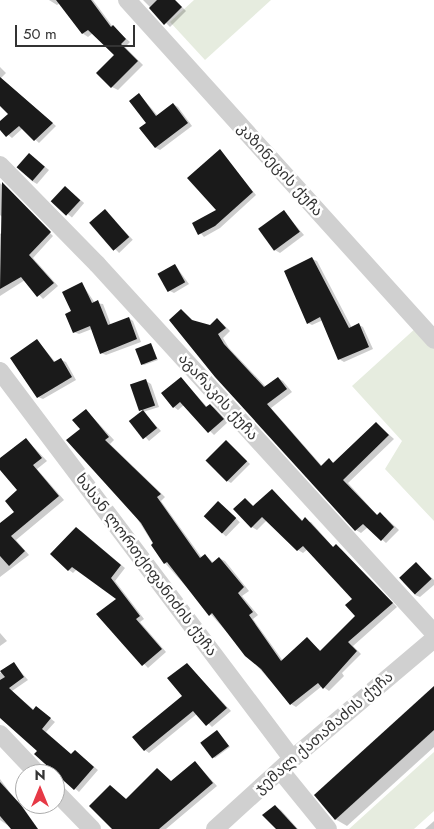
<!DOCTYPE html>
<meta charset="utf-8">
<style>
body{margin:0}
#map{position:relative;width:434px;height:829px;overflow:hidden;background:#fff;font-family:Jost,"Noto Sans Georgian",sans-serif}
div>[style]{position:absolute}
.green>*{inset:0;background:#e6ecdf}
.shadow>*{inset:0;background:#0003;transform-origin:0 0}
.building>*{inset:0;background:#1a1a1a;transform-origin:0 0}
.minor>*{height:18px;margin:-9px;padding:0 9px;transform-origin:9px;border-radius:9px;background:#d0d0d0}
span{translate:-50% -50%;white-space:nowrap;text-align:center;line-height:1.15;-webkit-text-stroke:5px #fff;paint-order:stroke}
.street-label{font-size:15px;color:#333}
.north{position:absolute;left:15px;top:764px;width:50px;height:50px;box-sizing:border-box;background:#fff;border:1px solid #adadad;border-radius:50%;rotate:0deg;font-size:14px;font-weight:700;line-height:20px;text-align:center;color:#333}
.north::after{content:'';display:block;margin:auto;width:18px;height:22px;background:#e63946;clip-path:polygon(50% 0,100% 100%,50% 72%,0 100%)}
.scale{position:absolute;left:15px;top:25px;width:120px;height:22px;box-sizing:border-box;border:2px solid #333;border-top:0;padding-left:6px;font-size:15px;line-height:18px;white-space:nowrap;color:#333;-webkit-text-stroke:4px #fff;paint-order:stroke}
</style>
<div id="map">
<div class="green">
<div style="clip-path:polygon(194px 0,271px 0,205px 60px,170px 22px)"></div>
<div style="clip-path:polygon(417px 327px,434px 346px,434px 521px,385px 469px,402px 441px,352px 386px)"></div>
<div style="clip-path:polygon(434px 752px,434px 811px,414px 829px,349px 829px)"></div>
</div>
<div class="shadow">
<div style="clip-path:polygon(49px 0,93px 0,113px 27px,130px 42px,125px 47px,143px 65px,118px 90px,112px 87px,98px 73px,115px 55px,93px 33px,88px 37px,82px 33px,60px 3px,57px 5px)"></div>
<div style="clip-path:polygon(143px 0,175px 0,186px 11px,170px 27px)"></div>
<div style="clip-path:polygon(0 67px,6px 73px,1px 78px,56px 126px,39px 143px,23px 128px,12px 138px,0 128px,0 122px,10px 114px,0 105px)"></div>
<div style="clip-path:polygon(140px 95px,158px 116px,173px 104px,178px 107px,192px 126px,160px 150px,156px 148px)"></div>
<div style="clip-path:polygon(220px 151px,256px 195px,220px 228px,204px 237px,193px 224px,218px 210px)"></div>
<div style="clip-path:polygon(29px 154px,49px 170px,37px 184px,32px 181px)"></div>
<div style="clip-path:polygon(0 183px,53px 236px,33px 258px,58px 286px,43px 299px,25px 280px,0 296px,0 234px,11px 225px,0 215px)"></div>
<div style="left:65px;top:187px;width:25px;height:19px;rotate:40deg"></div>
<div style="left:105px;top:211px;width:40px;height:19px;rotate:46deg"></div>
<div style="clip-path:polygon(284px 212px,304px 235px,280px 253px,275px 250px)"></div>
<div style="clip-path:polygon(312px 259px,317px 261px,352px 328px,359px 325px,363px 327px,373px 349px,344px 362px,339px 359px,323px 320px,312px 325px,308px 323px)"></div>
<div style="clip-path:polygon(175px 265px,189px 284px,174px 293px,170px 291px)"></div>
<div style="clip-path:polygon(82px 284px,95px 303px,103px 304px,111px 325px,129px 318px,133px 321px,141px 342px,106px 355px,101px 353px,92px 329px,79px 334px,74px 332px)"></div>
<div style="clip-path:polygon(181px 310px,195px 322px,210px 326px,217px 320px,222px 323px,230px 331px,223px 338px,229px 348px,266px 387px,278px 378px,283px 381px,292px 392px,271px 408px,322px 466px,329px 460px,335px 463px,376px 423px,394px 439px,348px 483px,378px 516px,385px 517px,399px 530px,386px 543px,368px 527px,361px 533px,356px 530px,216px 376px)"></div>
<div style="clip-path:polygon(37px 340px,56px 363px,61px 360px,66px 362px,76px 380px,43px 399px,38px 397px)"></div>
<div style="clip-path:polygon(151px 344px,158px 360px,144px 365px,142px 364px)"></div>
<div style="clip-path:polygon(181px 378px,208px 408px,210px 405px,215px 408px,228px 422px,214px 435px,184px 405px,178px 410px,174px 407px)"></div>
<div style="clip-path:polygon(146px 381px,151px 384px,159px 407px,143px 412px,161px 431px,149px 441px,131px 421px,144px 411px,140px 409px,132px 386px)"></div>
<div style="clip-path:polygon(86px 410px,114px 440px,110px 444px,165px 497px,161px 501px,202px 558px,205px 555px,214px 563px,219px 558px,225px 561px,249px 591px,242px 596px,258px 615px,253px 619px,283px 661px,307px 639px,321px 651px,357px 616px,353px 599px,308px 549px,303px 553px,298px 550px,267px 520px,257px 530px,252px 527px,245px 499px,254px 507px,272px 490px,303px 521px,311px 522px,334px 548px,341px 549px,397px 607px,353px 646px,361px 654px,342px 673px,344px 676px,329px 691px,322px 686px,296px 707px,291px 704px,165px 563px,81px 429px)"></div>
<div style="clip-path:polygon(26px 439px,47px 461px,37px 469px,64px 500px,16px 540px,29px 555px,0 577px,0 526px,16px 512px,19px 490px,0 468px,0 460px)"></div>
<div style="clip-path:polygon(226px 441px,250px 464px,231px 483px,226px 480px)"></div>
<div style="left:219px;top:502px;width:29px;height:20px;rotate:44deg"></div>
<div style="clip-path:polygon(81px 531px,125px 568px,115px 581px,144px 619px,140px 622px,166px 652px,148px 668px,98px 614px,118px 599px,77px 569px,73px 573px,69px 570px)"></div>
<div style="clip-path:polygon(417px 564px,434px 580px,434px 585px,420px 597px,415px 595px)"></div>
<div style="clip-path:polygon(0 633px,7px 641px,0 646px)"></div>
<div style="clip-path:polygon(14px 664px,28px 680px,12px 691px,34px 710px,37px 708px,55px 722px,46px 732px,72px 755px,79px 754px,98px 770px,79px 792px,36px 754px,39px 750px,0 717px,0 673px)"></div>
<div style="clip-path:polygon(187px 664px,231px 711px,212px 727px,198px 713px,149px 753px,145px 750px,183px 696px)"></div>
<div style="clip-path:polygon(434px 688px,434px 747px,347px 826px,335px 819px)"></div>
<div style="clip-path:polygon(217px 731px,230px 747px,215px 758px,213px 757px)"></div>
<div style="clip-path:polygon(195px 762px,217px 786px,166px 829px,114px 829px,110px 786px,127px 800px,157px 769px,172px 782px)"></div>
<div style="clip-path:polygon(0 779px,37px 829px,13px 829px,0 820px)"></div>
<div style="clip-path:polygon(275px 807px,281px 810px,298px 829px,278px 829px)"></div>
<div style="clip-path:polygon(434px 821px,434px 829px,425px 829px)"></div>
</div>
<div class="building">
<div style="clip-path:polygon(56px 0,91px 0,111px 27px,113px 25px,126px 39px,121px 44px,138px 61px,111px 88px,96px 73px,114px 55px,88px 30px,82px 34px)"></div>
<div style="clip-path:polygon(157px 0,175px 0,182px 7px,164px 25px,149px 8px)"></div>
<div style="clip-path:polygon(0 77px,53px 123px,34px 141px,19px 126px,6px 137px,0 130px,0 121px,8px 114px,0 106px)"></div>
<div style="clip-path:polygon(139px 93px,156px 116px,173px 103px,188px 123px,155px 148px,139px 128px,146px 123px,129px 101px)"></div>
<div style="clip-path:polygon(220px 149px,253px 192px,215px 226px,198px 235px,192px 223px,216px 210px,187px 178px)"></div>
<div style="left:29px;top:153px;width:21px;height:19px;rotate:41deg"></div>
<div style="clip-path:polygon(2px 182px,51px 232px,29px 255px,54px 283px,37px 297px,21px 277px,0 289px)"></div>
<div style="left:65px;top:186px;width:21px;height:21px;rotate:43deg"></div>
<div style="left:105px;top:209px;width:37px;height:21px;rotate:49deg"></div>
<div style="left:284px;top:210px;width:27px;height:32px;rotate:54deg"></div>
<div style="clip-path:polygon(312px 257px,349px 328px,359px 323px,369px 347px,338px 360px,320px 317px,307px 324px,284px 271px)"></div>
<div style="left:175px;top:264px;width:21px;height:20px;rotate:61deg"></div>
<div style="clip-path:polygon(82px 282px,92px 303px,98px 300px,108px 325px,129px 317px,137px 339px,100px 354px,90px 326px,73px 333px,65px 314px,71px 311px,62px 292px)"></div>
<div style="clip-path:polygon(181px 309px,192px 320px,210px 325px,217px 318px,226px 328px,218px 334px,224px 344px,264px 387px,278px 377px,287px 389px,267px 404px,321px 466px,329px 458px,333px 463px,376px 422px,389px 435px,343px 480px,377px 515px,380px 512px,394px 527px,381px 541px,363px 524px,355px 531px,215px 377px,169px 320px)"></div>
<div style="clip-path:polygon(37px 339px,54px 362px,61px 358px,72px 377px,37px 398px,10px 358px)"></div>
<div style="left:151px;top:343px;width:17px;height:17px;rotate:69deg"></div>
<div style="clip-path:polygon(181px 377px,206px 407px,210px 404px,224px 419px,208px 433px,180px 402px,173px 408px,161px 393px)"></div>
<div style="left:146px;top:379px;width:28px;height:17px;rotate:71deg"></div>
<div style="clip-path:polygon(86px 409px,109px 437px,105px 440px,161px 494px,157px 497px,200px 558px,205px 554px,212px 563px,219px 557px,244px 587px,238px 593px,253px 612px,249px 615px,281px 661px,307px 637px,320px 651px,355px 616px,345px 605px,352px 599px,303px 546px,297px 551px,262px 517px,251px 528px,233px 509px,245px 498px,253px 506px,272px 489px,302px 521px,305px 517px,333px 547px,336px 544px,393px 603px,348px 642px,357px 651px,323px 689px,318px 683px,290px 705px,261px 669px,245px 656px,212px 613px,209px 616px,167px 562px,164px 564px,151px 545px,153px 543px,141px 523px,66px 440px,80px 429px,72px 420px)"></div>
<div style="left:143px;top:410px;width:23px;height:18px;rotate:52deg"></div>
<div style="clip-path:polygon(26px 438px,42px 458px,33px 465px,59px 496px,11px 536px,25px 551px,9px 566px,0 556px,0 523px,14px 512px,5px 501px,17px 490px,0 470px,0 458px)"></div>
<div style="left:226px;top:440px;width:30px;height:29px;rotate:45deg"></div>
<div style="left:218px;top:501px;width:25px;height:21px;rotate:43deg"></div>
<div style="clip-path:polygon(76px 527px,121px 565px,111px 578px,140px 616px,136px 619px,162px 649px,142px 666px,96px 614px,116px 599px,72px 567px,68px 571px,50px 554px)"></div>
<div style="left:416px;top:562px;width:23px;height:23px;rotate:47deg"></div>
<div style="clip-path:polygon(14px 662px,24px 677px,9px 688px,33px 710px,36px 706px,51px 718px,42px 729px,71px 754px,75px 750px,94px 767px,74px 790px,34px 754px,37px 751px,0 718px,0 680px,5px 677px,0 671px)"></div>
<div style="clip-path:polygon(187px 663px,227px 708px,206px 726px,193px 711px,144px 751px,132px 737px,182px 696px,167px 678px)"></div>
<div style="clip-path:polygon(434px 686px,434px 730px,335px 820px,314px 795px)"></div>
<div style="left:217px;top:730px;width:20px;height:21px;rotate:53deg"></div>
<div style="clip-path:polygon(195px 761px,213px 783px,159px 829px,112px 829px,89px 806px,110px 785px,126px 799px,157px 768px,171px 781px)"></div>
<div style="clip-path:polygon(0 782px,21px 805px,38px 829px,11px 829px,0 816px)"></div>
<div style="clip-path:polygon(275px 805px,297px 829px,276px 829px,262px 815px)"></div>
</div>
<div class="minor">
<div style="left:127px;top:0;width:458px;rotate:47.9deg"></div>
<div style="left:0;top:165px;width:139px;rotate:45.6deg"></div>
<div style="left:97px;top:264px;width:500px;rotate:47.6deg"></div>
<div style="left:0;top:371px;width:486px;rotate:53deg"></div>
<div style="left:0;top:734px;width:55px;rotate:46.5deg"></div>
<div style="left:280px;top:770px;width:76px;rotate:50.9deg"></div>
<div style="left:55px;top:791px;width:53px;rotate:45.8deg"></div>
<div style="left:215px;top:829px;width:104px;rotate:-42.3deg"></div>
<div style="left:292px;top:759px;width:186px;rotate:-40.2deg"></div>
</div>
<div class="street-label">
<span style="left:280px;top:170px;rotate:48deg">კაზინეცის ქუჩა</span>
<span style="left:218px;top:397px;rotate:48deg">აგარაკის ქუჩა</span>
<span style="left:146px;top:565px;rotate:53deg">ხასან ლორთქიფანიძის ქუჩა</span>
<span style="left:324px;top:733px;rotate:-41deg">ჯემალ ქათამაძის ქუჩა</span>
</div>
<div class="north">N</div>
<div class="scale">50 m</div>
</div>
